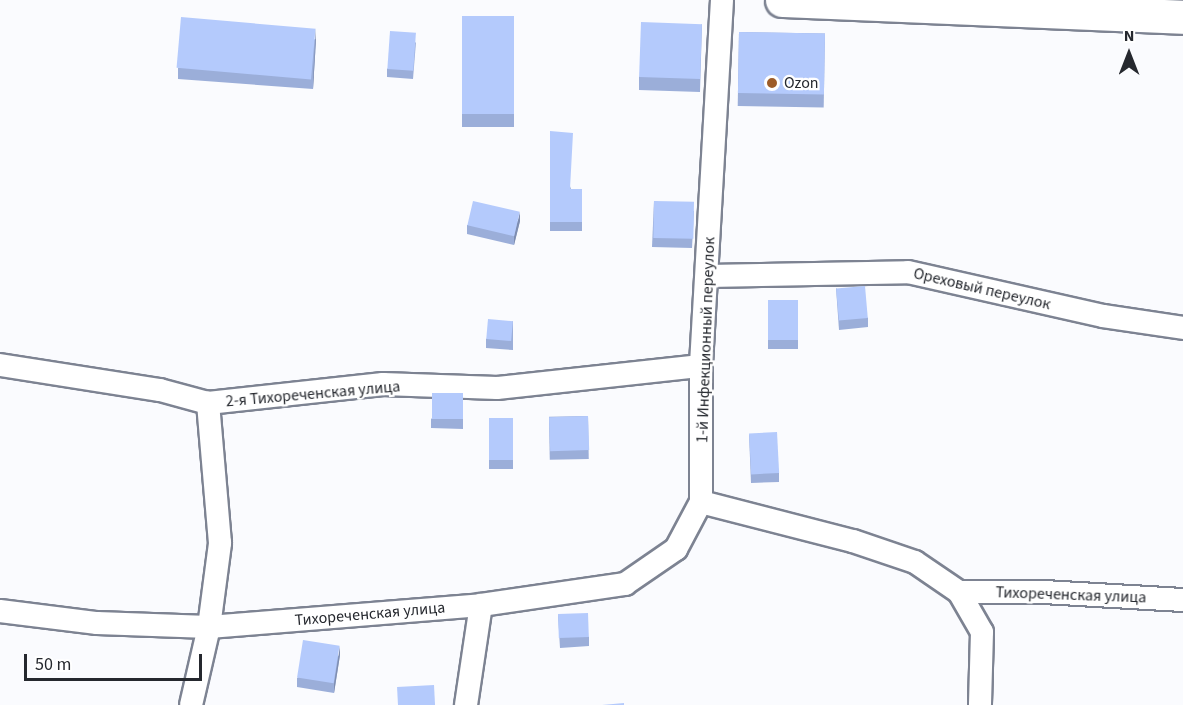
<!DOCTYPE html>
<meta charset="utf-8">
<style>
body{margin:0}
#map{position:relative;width:1183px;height:705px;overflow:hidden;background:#fafbfe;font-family:"Source Sans 3",sans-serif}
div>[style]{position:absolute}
.roads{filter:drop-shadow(2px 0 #7d8392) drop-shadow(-2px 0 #7d8392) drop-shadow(0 2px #7d8392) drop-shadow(0 -2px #7d8392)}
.minor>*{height:22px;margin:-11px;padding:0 11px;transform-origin:11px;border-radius:11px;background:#fff}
.primary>*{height:33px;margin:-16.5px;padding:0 16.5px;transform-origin:16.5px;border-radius:16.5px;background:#fff}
.wall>*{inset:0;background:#9baed9;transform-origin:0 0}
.shaded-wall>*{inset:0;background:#7e8db0}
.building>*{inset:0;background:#b4cafc;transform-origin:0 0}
.dots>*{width:16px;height:16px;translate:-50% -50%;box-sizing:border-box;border:3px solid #fff;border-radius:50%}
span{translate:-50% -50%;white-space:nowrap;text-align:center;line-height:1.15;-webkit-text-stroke:4.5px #fff;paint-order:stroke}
.poi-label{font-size:16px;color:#25282e}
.left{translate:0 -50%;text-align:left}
.street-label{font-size:16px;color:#25282e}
.north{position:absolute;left:1099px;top:24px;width:60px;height:60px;-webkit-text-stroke:4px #fff;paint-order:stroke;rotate:0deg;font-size:16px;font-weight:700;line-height:24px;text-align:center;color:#25282e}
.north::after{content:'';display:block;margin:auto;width:21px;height:27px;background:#25282e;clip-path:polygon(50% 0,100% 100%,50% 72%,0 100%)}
.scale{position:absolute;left:24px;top:654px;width:178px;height:27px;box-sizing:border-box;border:3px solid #25282e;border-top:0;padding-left:8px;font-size:18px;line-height:21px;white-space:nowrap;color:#25282e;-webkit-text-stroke:4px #fff;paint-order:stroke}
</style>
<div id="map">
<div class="roads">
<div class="minor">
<div style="left:722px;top:0;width:367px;rotate:93.3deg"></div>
<div style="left:701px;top:366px;width:136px;rotate:90deg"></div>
<div style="left:701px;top:502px;width:157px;rotate:14.4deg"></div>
<div style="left:853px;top:541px;width:65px;rotate:18.7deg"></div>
<div style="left:915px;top:562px;width:53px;rotate:34.3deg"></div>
<div style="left:959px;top:592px;width:46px;rotate:60.1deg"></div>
<div style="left:982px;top:632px;width:73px;rotate:91.6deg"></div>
<div style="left:708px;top:276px;width:200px;rotate:-1.1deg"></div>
<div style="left:908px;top:272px;width:200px;rotate:12.7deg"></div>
<div style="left:1103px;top:316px;width:81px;rotate:8.5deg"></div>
<div style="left:0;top:365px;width:162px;rotate:8.9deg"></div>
<div style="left:160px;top:390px;width:50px;rotate:15.2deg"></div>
<div style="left:208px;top:403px;width:176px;rotate:-6.2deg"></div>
<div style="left:383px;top:384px;width:114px;rotate:2deg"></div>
<div style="left:497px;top:388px;width:205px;rotate:-6.2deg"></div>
<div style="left:959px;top:592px;width:85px"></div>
<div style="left:1044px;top:592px;width:139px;rotate:3.3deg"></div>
<div style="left:0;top:611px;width:98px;rotate:7.1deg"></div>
<div style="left:97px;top:623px;width:112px;rotate:2deg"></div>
<div style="left:209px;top:627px;width:273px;rotate:-4.6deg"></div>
<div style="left:481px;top:605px;width:146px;rotate:-8.3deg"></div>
<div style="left:625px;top:584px;width:62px;rotate:-34.5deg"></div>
<div style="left:676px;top:549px;width:53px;rotate:-62deg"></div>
<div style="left:191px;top:705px;width:80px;rotate:-77deg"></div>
<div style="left:209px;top:627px;width:85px;rotate:-82.5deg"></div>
<div style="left:220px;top:543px;width:141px;rotate:-94.9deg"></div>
<div style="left:466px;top:705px;width:101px;rotate:-81.5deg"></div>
</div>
<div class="primary">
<div style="left:782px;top:0;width:401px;rotate:2.4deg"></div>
</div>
</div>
<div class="wall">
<div style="left:462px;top:16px;width:52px;height:111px"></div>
<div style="clip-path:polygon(702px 24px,700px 92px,639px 90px,639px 77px)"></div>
<div style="left:739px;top:32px;width:86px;height:74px;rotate:1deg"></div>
<div style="clip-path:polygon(316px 39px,313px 89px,178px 79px,178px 68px)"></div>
<div style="clip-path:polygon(416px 42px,413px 79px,387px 77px,387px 69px)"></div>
<div style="clip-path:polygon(550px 131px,571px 189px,582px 189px,582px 231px,550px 231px)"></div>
<div style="clip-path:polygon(654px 201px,694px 211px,692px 248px,652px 247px)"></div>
<div style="clip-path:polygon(520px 221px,514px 245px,467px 234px,467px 225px)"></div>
<div style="clip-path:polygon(836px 288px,868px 318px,868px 327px,839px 330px)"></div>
<div style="left:768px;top:300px;width:30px;height:49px"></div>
<div style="clip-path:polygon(513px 321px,513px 350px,486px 348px,486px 339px)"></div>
<div style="clip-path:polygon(463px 393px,463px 429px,431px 428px,431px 419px)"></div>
<div style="left:588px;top:416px;width:43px;height:39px;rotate:89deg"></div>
<div style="left:489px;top:418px;width:24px;height:51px"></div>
<div style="clip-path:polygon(749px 434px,779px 473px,779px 482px,751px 483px)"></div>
<div style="clip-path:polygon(558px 615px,589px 637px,589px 646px,560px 648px)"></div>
<div style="clip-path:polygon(340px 655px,334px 693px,297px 687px,297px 678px)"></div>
</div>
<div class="shaded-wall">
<div style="clip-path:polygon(316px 28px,316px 39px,313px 89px,313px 77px)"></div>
<div style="clip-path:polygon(520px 212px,520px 221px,514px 245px,514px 236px)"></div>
<div style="clip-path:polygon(340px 646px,340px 655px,334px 693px,334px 684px)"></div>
</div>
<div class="building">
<div style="left:462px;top:16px;width:52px;height:98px"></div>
<div style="left:181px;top:17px;width:135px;height:51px;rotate:5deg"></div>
<div style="left:641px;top:22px;width:61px;height:55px;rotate:2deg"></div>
<div style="left:390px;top:31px;width:26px;height:38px;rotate:4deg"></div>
<div style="left:739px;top:32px;width:86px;height:61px;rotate:1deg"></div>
<div style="clip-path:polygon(550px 131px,573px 133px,570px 189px,582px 189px,582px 222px,550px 222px)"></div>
<div style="left:473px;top:201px;width:48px;height:25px;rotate:13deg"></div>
<div style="left:654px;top:201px;width:40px;height:37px;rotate:1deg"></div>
<div style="left:865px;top:286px;width:32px;height:29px;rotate:85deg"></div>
<div style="left:768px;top:300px;width:30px;height:40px"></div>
<div style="left:488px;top:319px;width:25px;height:20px;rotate:5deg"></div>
<div style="left:432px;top:393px;width:31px;height:26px"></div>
<div style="left:588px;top:416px;width:34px;height:39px;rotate:88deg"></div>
<div style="left:489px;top:418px;width:24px;height:42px"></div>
<div style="left:777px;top:432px;width:41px;height:28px;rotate:87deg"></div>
<div style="left:588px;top:613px;width:24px;height:30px;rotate:88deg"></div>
<div style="left:303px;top:640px;width:37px;height:38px;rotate:9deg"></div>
<div style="left:434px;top:685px;width:20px;height:37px;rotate:87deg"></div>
<div style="clip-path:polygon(624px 703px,624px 705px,602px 705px)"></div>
</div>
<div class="dots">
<div style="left:772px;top:83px;background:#9d5c28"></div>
</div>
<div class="poi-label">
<span class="left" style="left:784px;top:83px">Ozon</span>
</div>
<div class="street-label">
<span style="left:982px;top:289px;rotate:13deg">Ореховый переулок</span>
<span style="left:706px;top:340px;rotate:-88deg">1-й Инфекционный переулок</span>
<span style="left:313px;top:394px;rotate:-5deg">2-я Тихореченская улица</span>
<span style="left:1071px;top:595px;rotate:2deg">Тихореченская улица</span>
<span style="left:370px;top:614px;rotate:-5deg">Тихореченская улица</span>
</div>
<div class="north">N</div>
<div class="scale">50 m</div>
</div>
